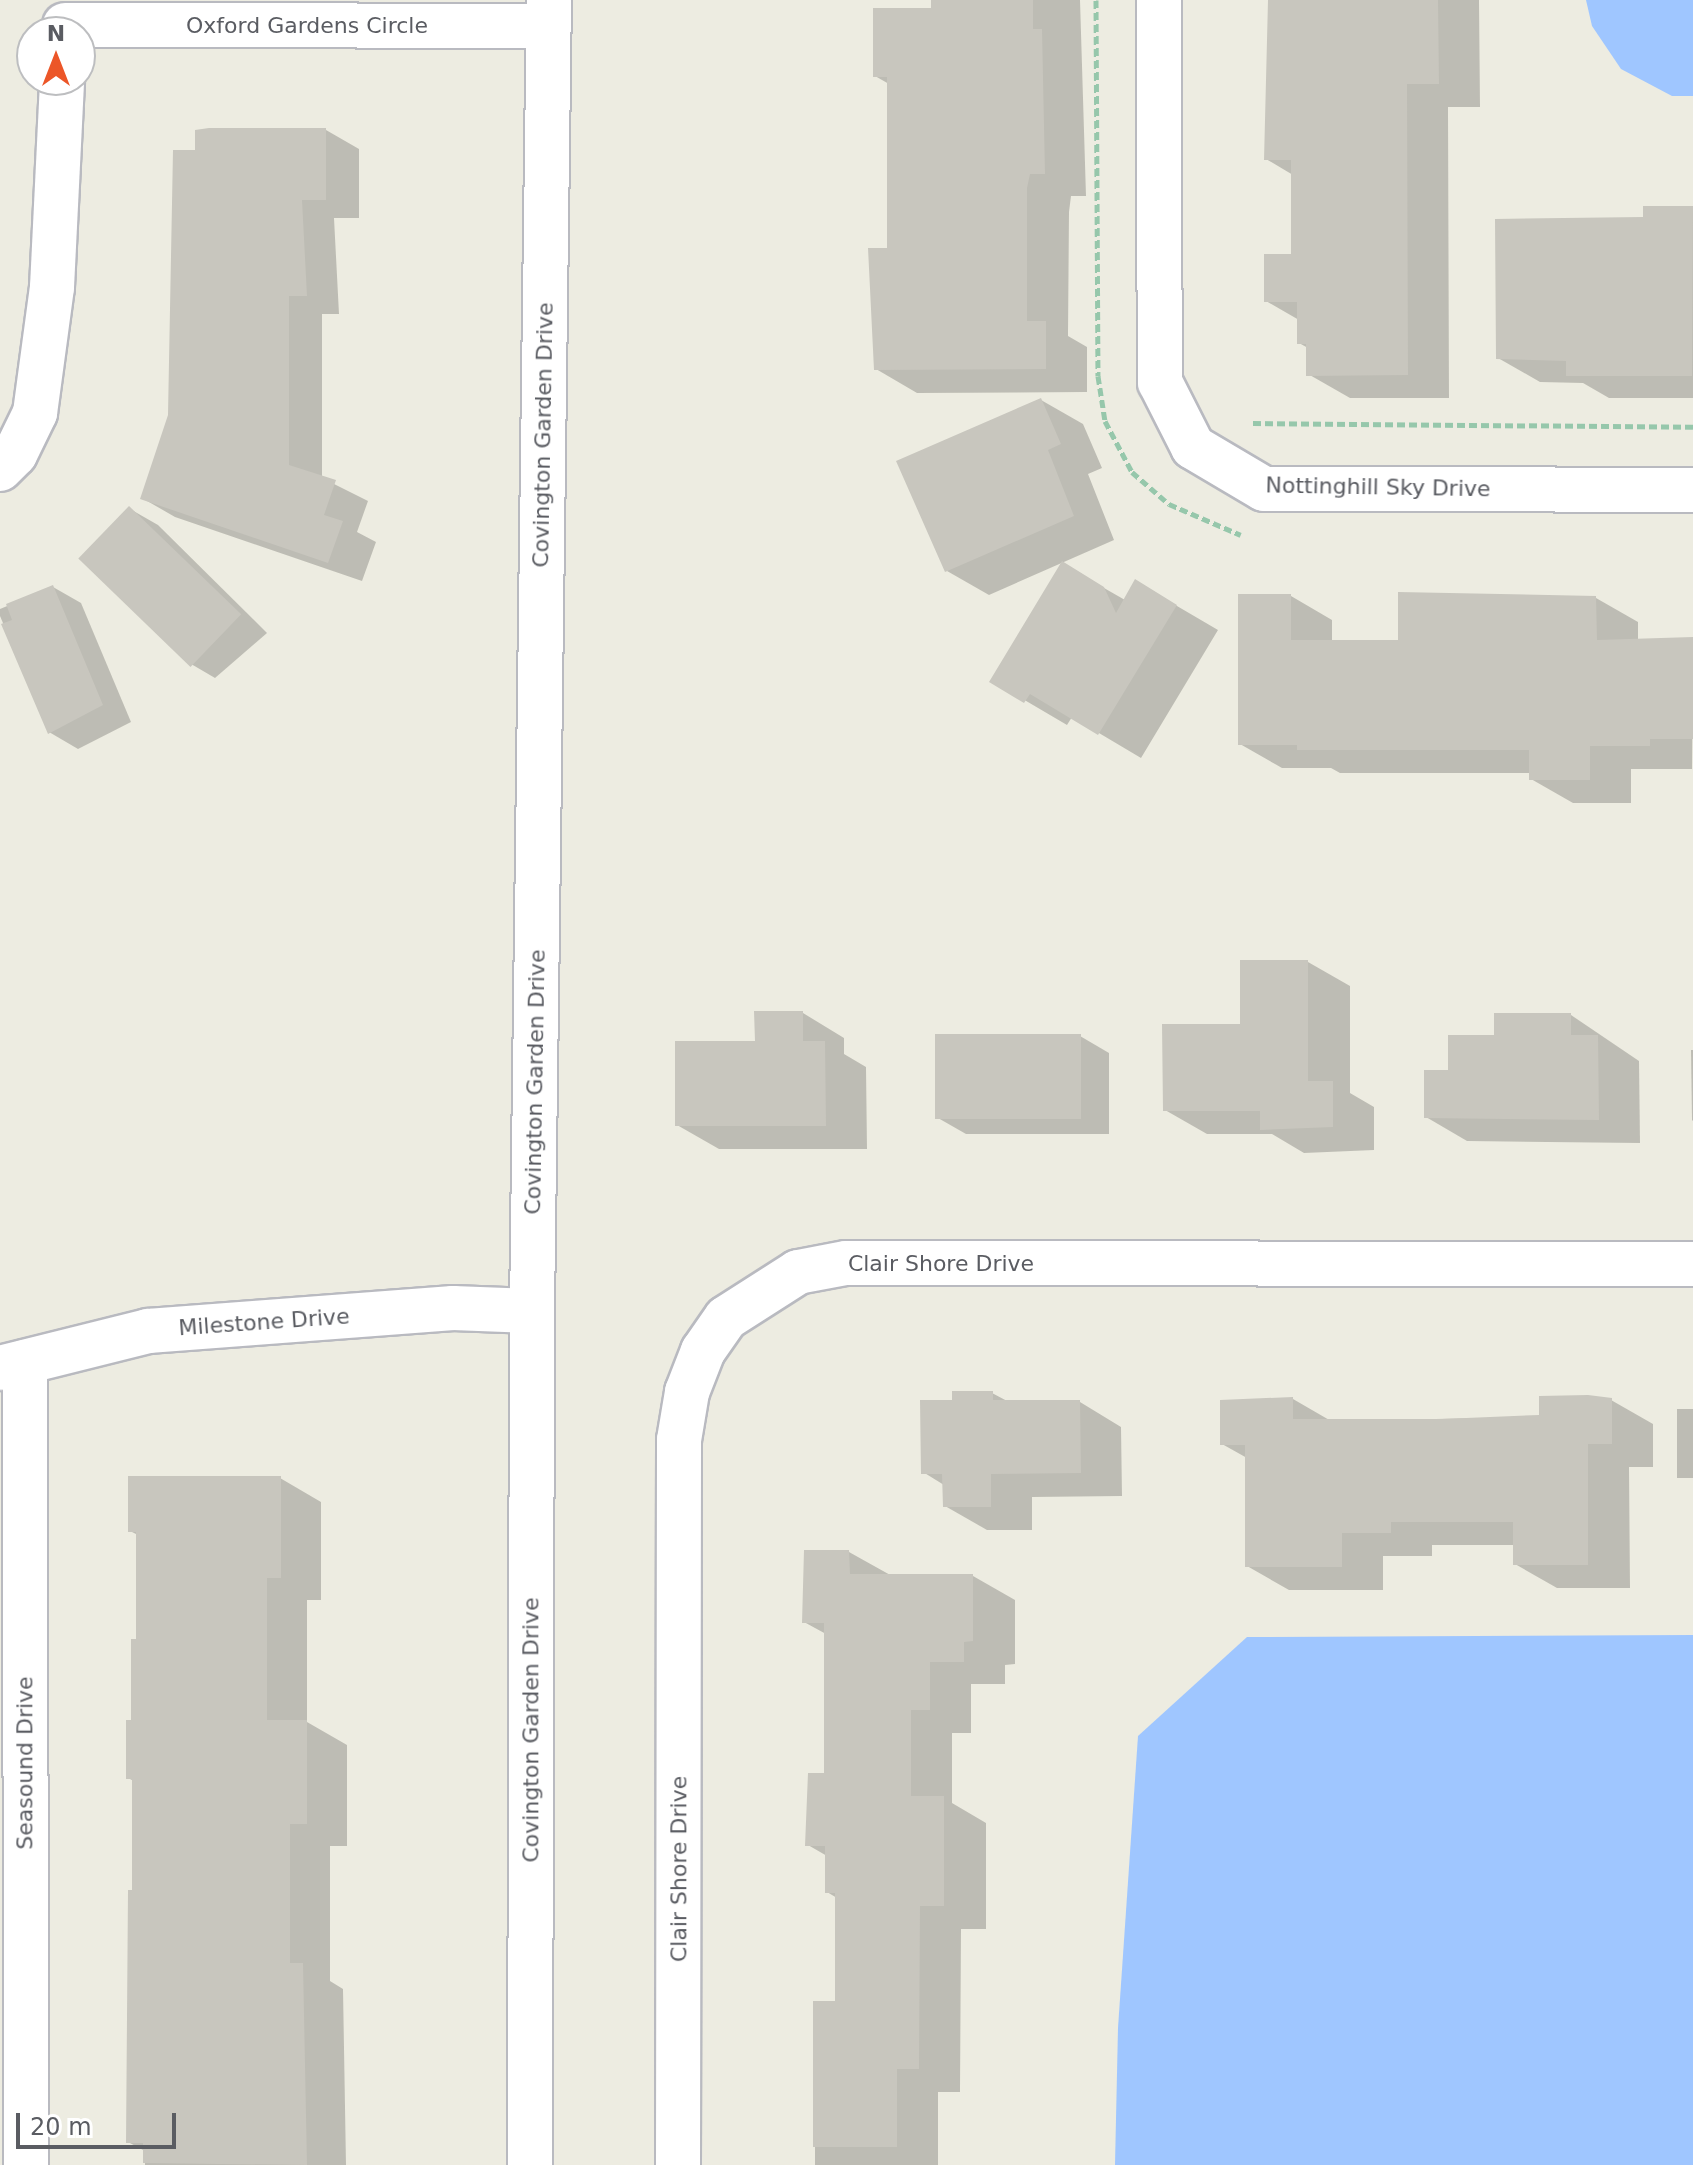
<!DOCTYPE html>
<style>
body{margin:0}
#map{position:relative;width:1693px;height:2165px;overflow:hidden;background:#edece1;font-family:"DejaVu Sans",sans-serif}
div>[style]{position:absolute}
.water>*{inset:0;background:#9fc6ff}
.shadow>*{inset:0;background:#0003;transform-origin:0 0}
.building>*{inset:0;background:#c8c6be;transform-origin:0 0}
.path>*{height:5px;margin-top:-2.5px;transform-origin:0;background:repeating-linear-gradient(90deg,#96c7ab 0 8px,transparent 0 12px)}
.roads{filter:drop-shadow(2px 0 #b9bac0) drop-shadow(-2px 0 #b9bac0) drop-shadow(0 2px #b9bac0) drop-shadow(0 -2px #b9bac0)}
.minor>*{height:44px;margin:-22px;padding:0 22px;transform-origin:22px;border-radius:22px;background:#fff}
span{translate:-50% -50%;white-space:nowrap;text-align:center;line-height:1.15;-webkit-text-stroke:7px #fff;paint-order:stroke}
.street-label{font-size:22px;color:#5a5c62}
.north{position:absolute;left:16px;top:16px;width:80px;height:80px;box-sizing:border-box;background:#fff;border:2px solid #bdbec0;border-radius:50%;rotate:0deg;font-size:22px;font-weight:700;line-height:32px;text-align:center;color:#5a5c62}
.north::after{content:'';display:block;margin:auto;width:28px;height:36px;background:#ec5628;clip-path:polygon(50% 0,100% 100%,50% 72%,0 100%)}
.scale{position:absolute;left:16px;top:2113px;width:160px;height:36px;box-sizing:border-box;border:4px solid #5a5c62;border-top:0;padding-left:10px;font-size:24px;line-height:28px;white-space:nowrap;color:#5a5c62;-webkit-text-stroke:6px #fff;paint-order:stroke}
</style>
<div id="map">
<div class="water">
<div style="clip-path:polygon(1586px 0,1693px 0,1693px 96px,1672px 96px,1621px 69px,1592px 26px)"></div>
<div style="clip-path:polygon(1693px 1635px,1693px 2165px,1115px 2165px,1118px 2028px,1138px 1736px,1247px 1637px)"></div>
</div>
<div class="shadow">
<div style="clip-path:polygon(933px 0,1080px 0,1086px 196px,1071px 196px,1069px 212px,1068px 336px,1087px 347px,1087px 392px,917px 393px,876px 369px,889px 250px,889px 84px,875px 76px,933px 10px)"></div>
<div style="clip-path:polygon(1271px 0,1479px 0,1480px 107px,1448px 107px,1449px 398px,1350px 398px,1308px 374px,1308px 348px,1299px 343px,1299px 320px,1266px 301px,1293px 256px,1293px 175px,1266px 159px)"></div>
<div style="clip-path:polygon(326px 130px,359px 149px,359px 218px,334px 218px,339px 314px,322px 314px,322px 478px,368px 501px,357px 532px,376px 542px,362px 581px,175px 517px,142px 498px,170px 416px,197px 152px)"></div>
<div style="clip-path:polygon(1645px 208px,1693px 208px,1693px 398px,1609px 398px,1583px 383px,1540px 382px,1498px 358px,1645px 219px)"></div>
<div style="clip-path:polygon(1041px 400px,1083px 424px,1102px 468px,1088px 474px,1114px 540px,989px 595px,947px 571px)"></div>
<div style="clip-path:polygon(130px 509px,158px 525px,267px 633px,215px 678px,186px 661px)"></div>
<div style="clip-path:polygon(1062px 564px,1125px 600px,1136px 582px,1218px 630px,1141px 758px,1072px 717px,1067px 725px,992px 681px)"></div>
<div style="clip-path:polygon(53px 587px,81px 603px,131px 722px,78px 749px,49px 732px,0 616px,0 609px)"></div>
<div style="clip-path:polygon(1291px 596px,1332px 620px,1332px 642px,1400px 642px,1596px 598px,1638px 622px,1638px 641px,1693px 639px,1692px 769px,1631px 769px,1631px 803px,1573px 803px,1531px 779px,1531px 773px,1340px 773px,1331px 768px,1282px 768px,1240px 744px)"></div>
<div style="clip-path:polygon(1308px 962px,1350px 986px,1350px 1093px,1374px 1107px,1374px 1150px,1304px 1153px,1272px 1134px,1207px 1134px,1165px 1110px)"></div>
<div style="clip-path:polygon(803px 1013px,844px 1038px,844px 1054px,866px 1067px,867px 1149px,719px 1149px,677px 1125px,757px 1043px)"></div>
<div style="clip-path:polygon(1571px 1015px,1639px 1061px,1640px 1143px,1467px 1141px,1426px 1117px,1450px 1072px,1496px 1037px)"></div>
<div style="clip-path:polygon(1080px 1036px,1109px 1053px,1109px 1134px,966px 1134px,938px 1118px)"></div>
<div style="clip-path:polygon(1691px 1050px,1693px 1050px,1693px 1121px,1692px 1120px)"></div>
<div style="clip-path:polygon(992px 1393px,1009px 1402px,1080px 1402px,1121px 1427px,1122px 1496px,1032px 1497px,1032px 1530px,987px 1530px,945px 1506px,944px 1485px,923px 1472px,954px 1402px)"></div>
<div style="clip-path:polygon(1293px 1399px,1331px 1421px,1541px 1417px,1611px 1400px,1653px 1424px,1653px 1467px,1629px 1467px,1630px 1588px,1557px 1588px,1515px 1564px,1515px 1545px,1432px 1545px,1432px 1556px,1383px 1556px,1383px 1590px,1289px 1590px,1247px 1566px,1247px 1458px,1222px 1444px)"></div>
<div style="left:1677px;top:1409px;width:16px;height:69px"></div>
<div style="clip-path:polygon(280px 1478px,321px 1502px,321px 1600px,307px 1600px,307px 1722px,347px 1745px,347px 1846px,330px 1846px,330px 1981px,343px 1989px,346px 2165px,145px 2165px,145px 2151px,128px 2142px,134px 1781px,128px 1778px,138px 1641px,138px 1535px,130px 1531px)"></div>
<div style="clip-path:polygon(849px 1552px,892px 1576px,973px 1576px,1015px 1600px,1015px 1664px,1005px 1665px,1005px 1684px,971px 1684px,971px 1733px,952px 1733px,952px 1803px,986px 1823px,986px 1929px,961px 1929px,960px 2092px,938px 2092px,938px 2165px,815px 2165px,815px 2003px,837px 2003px,837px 1898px,827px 1892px,827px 1856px,808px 1845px,826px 1775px,826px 1634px,804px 1622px)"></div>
</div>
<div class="building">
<div style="clip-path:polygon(931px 0,1033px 0,1033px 29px,1042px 29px,1045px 174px,1030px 174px,1027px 188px,1027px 321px,1046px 321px,1046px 369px,874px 370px,868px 248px,887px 248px,887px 77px,873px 77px,873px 8px,931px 8px)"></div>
<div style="clip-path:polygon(1268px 0,1438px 0,1439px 84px,1407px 84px,1408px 375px,1306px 376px,1306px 344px,1297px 344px,1297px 302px,1264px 302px,1264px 254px,1291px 254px,1291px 160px,1264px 160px)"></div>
<div style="clip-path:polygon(209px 128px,326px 128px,326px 200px,302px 200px,307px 296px,289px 296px,289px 465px,336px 480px,324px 515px,343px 521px,328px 563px,140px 499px,168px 415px,173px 150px,195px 150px,195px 130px)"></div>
<div style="clip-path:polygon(1643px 206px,1693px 206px,1692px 376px,1566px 376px,1566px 361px,1496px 359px,1495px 219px,1643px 217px)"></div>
<div style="clip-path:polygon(1041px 398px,1061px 444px,1048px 450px,1074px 516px,945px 572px,896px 461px)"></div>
<div style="left:129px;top:506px;width:156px;height:73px;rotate:44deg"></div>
<div style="clip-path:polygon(1062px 561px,1104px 587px,1116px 613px,1135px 579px,1177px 605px,1098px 735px,1030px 694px,1024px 703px,989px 682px)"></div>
<div style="clip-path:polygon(53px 585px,103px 705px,48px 734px,1px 624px,12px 620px,6px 604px)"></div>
<div style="clip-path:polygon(1398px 592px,1596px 596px,1597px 640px,1693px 637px,1693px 739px,1650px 739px,1650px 746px,1590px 746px,1590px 780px,1529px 780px,1529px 750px,1297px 750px,1297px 745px,1238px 745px,1238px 594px,1291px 594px,1291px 640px,1398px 640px)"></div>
<div style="clip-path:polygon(1240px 960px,1308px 960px,1308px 1081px,1333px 1081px,1333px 1127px,1260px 1130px,1260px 1111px,1163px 1111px,1162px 1024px,1240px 1024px)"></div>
<div style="clip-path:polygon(754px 1011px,803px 1011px,803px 1041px,825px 1041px,826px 1126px,675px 1126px,675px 1041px,755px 1041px)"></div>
<div style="clip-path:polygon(1494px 1013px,1571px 1013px,1571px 1035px,1598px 1035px,1599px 1120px,1424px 1118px,1424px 1070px,1448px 1070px,1448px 1035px,1494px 1035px)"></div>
<div style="left:935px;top:1034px;width:146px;height:85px"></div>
<div style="clip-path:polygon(952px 1391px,993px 1391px,993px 1400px,1080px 1400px,1081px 1473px,991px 1474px,991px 1507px,943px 1507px,942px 1474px,921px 1474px,920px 1400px,952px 1400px)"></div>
<div style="clip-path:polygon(1588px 1395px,1612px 1398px,1612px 1444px,1588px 1444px,1588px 1565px,1513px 1565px,1513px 1522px,1391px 1522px,1391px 1533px,1342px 1533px,1342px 1567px,1245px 1567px,1245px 1445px,1220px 1445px,1220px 1400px,1293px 1397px,1293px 1419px,1442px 1419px,1539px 1415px,1539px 1396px)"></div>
<div style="clip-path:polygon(128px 1476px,281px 1476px,281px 1578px,267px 1578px,267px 1720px,307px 1720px,307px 1824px,290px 1824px,290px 1963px,303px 1963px,307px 2165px,143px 2163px,143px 2143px,126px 2143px,128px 1890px,132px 1890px,132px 1779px,126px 1779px,126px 1720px,131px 1720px,131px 1639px,136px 1639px,136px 1532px,128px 1532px)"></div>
<div style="clip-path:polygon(804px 1550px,849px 1550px,850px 1574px,973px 1574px,973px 1641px,964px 1642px,964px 1662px,930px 1662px,930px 1710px,911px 1710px,911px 1796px,944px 1796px,944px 1906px,920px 1906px,919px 2069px,897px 2069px,897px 2147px,813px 2147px,813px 2001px,835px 2001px,835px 1893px,825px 1893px,825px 1846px,805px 1846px,808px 1773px,824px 1773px,824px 1623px,802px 1623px)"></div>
</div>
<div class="path">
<div style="left:1096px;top:0;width:376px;rotate:89.7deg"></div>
<div style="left:1098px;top:376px;width:46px;rotate:81.2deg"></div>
<div style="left:1105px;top:421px;width:58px;rotate:62.1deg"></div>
<div style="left:1132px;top:472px;width:49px;rotate:40.9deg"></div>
<div style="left:1169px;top:504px;width:78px;rotate:23.3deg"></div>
<div style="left:1253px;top:423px;width:440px;rotate:0.5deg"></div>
</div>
<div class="roads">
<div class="minor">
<div style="left:1159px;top:0;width:382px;rotate:89.9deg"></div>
<div style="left:1160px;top:382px;width:73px;rotate:63.1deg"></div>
<div style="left:1193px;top:447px;width:82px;rotate:30.6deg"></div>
<div style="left:1264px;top:489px;width:429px;rotate:0.1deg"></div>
<div style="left:65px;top:25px;width:483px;rotate:0.1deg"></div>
<div style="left:0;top:469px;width:21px;rotate:-45deg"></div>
<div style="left:15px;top:454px;width:46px;rotate:-64deg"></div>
<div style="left:35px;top:413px;width:127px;rotate:-82.3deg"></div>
<div style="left:52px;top:287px;width:207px;rotate:-87.2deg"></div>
<div style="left:25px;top:1362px;width:803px;rotate:89.93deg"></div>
<div style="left:0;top:1368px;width:153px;rotate:-14deg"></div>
<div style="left:148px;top:1331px;width:306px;rotate:-4.3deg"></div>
<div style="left:453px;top:1308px;width:79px;rotate:2.2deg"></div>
<div style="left:530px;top:2165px;width:854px;rotate:-89.87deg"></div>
<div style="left:532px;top:1311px;width:1311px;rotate:-89.26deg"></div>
<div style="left:678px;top:2165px;width:725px;rotate:-89.92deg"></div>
<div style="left:679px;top:1440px;width:49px;rotate:-80.5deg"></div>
<div style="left:687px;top:1392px;width:44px;rotate:-68.7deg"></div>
<div style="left:703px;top:1351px;width:40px;rotate:-55.1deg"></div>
<div style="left:726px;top:1318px;width:85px;rotate:-32.6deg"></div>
<div style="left:798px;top:1272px;width:49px;rotate:-10.6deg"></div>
<div style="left:846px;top:1263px;width:847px;rotate:0.07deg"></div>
</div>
</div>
<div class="street-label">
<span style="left:307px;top:26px">Oxford Gardens Circle</span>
<span style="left:543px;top:435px;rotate:-89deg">Covington Garden Drive</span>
<span style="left:1378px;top:487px;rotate:1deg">Nottinghill Sky Drive</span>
<span style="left:535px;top:1082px;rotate:-89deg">Covington Garden Drive</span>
<span style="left:941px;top:1264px">Clair Shore Drive</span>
<span style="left:264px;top:1322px;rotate:-4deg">Milestone Drive</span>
<span style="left:531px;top:1730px;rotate:-90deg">Covington Garden Drive</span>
<span style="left:25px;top:1763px;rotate:-90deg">Seasound Drive</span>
<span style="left:679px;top:1869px;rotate:-90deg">Clair Shore Drive</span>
</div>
<div class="north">N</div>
<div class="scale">20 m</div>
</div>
